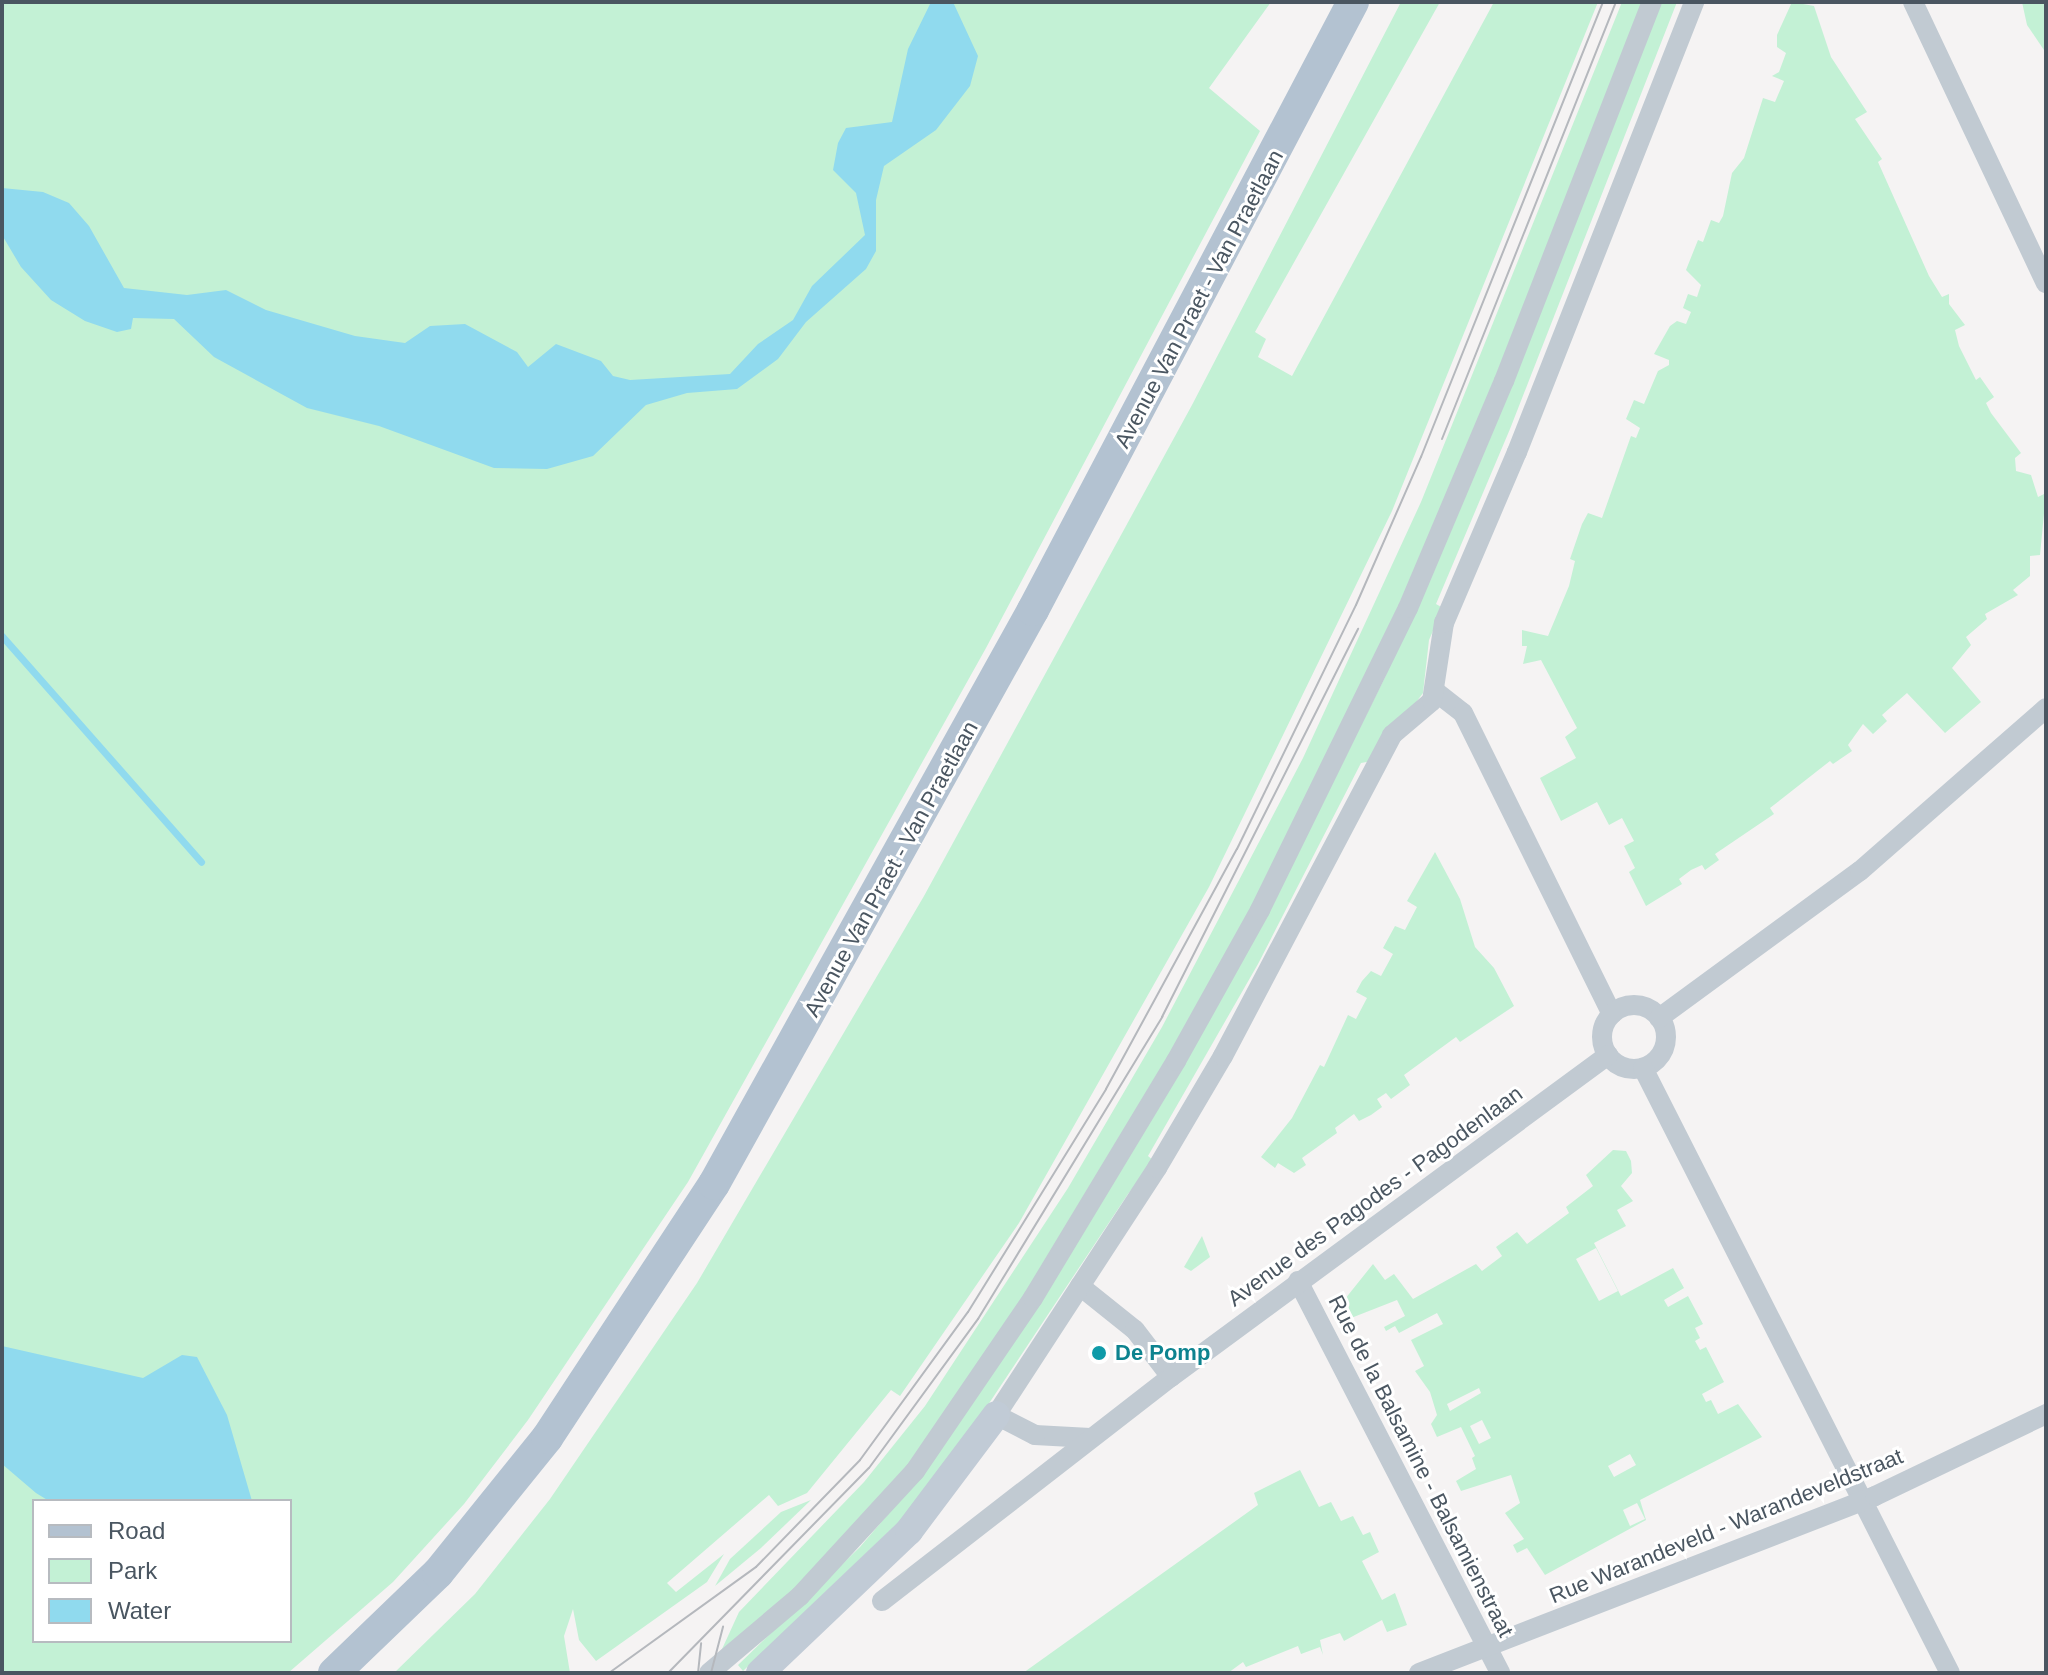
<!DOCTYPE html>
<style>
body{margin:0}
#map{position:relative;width:2048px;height:1675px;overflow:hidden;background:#f5f3f3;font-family:Arial,sans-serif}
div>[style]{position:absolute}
.green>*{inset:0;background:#c3f1d5}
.water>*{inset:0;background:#90daee}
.stream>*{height:7px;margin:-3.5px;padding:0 3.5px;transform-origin:3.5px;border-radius:3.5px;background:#90daee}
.street>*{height:20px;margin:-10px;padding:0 10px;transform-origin:10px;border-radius:10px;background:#c1cad2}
.street>.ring{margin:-10px;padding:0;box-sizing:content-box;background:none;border:20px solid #c1cad2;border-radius:50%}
.secondary>*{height:28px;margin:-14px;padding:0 14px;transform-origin:14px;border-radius:14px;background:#c1cbd6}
.primary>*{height:32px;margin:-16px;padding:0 16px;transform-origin:16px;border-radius:16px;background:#b3c2d1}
.tram>*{height:2px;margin:-1px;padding:0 1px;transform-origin:1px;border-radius:1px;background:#b5b8bd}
.dots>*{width:22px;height:22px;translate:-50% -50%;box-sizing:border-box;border:4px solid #fff;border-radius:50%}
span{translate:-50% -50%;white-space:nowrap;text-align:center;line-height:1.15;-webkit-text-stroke:6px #fff;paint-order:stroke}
.street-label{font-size:22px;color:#4a5661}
.culture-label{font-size:22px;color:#0d838f;font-weight:700}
.left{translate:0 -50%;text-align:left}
.frame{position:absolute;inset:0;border:4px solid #4a5661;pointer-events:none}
.legend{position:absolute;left:32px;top:1499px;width:260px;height:144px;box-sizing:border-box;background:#fff;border:2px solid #b7bbc0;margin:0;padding:10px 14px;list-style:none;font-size:24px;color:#4a5661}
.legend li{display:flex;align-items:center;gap:16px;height:40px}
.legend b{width:40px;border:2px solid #b7bbc0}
</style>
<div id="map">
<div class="green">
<div style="clip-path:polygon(evenodd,2px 2px,1271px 2px,1209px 88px,1260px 131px,986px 648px,688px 1182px,528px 1420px,464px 1504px,393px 1582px,288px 1673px,2px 1673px,2px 2px,34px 1501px,290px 1501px,290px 1641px,34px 1641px,34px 1501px)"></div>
<div style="clip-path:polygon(1401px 2px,1440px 2px,1255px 332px,1266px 339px,1258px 357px,1292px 376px,1494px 2px,1598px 2px,1392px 511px,1209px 887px,1019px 1223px,900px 1396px,891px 1390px,807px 1493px,778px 1506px,769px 1495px,667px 1583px,676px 1592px,724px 1554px,707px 1582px,596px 1661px,579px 1640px,573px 1609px,564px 1636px,570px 1673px,394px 1673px,475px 1594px,550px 1499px,697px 1283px,924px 896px,1192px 405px)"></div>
<div style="clip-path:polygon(1622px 2px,1643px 2px,1445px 505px,1313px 790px,1209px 989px,1028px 1291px,904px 1473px,783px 1601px,717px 1660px,739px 1612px,864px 1482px,925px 1406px,1068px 1188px,1162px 1027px,1303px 758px,1421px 502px)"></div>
<div style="clip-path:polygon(1660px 2px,1677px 2px,1510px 429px,1436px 604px,1443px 608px,1429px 640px,1423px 693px,1372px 761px,1361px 763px,1258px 964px,1148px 1156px,1155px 1162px,1128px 1194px,964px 1441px,902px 1519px,743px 1671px,738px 1665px,860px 1547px,919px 1478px,1287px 875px,1385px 677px)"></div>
<div style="clip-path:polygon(1792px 2px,1814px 6px,1831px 57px,1867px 112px,1855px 119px,1882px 159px,1878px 162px,1929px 276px,1942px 297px,1949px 294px,1949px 304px,1965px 325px,1955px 330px,1959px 346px,1976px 380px,1980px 377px,1994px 397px,1986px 403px,1991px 413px,2021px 453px,2015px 458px,2016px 471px,2031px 475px,2038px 497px,2046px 493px,2040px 555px,2030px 556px,2030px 576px,2013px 590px,2018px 595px,1985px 614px,1987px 619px,1966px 637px,1971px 645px,1952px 668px,1981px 702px,1945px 733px,1907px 693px,1882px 715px,1887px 721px,1873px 734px,1863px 724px,1848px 745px,1852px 751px,1833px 764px,1830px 761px,1770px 808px,1774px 814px,1715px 854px,1719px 860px,1705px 870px,1702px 865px,1691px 870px,1679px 879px,1682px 884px,1646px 906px,1629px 872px,1635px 868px,1624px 846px,1634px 841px,1622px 818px,1609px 825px,1597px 802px,1561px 821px,1540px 778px,1576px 758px,1565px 737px,1577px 728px,1541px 660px,1523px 664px,1527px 646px,1522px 646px,1522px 630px,1548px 636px,1569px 586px,1575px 561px,1570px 559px,1582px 524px,1588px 513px,1602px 518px,1631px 436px,1636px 438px,1640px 428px,1626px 419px,1634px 400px,1644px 404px,1658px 371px,1669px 365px,1669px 360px,1654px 354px,1670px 326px,1677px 321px,1686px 324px,1691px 312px,1683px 308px,1688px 294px,1697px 297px,1701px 285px,1686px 270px,1698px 240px,1703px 242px,1711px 220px,1719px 223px,1723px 216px,1732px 173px,1744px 158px,1763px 98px,1775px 102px,1784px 81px,1772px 76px,1779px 72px,1786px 53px,1777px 47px,1777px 35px)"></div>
<div style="clip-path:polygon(2022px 2px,2046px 2px,2046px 53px,2027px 25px)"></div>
<div style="clip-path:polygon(1435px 852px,1460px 899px,1475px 947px,1494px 968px,1514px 1006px,1460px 1042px,1456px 1037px,1404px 1075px,1410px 1085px,1391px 1099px,1386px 1093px,1377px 1099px,1382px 1107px,1371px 1115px,1359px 1121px,1354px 1114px,1335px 1128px,1337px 1133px,1302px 1158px,1306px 1165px,1294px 1173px,1278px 1163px,1275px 1168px,1261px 1157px,1292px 1118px,1320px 1065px,1324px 1067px,1348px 1015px,1356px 1019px,1367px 998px,1356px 992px,1362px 981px,1371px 971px,1381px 976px,1393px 954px,1383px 948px,1395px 926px,1405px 930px,1417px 907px,1407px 901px)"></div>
<div style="clip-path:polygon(evenodd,1613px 1150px,1626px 1151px,1631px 1161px,1632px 1173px,1621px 1186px,1633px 1201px,1617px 1210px,1626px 1226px,1594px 1243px,1621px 1296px,1673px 1268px,1684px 1288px,1664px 1300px,1668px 1307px,1688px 1296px,1703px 1324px,1695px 1328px,1700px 1338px,1695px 1341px,1700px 1350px,1706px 1347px,1724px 1382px,1702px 1394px,1706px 1402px,1711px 1400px,1718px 1414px,1738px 1404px,1762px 1437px,1640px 1500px,1646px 1520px,1545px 1575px,1527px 1548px,1517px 1553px,1513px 1545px,1524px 1539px,1505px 1513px,1520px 1503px,1511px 1475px,1461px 1491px,1456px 1481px,1476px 1469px,1472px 1458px,1475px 1456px,1461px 1427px,1437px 1437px,1431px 1424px,1437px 1415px,1430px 1392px,1415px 1371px,1424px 1366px,1411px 1340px,1443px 1324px,1437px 1313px,1399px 1333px,1395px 1326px,1386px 1331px,1384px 1327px,1405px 1316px,1397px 1300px,1346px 1320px,1345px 1299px,1373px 1264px,1385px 1280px,1394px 1274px,1413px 1299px,1476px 1264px,1482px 1271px,1502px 1256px,1496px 1247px,1517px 1232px,1527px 1244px,1569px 1213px,1566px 1207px,1593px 1186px,1586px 1175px,1613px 1150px,1596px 1248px,1618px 1291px,1599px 1301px,1576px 1259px,1596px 1248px,1613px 1150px,1479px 1388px,1481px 1393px,1450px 1411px,1447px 1404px,1479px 1388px,1613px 1150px,1482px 1420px,1491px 1438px,1479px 1444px,1470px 1426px,1482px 1420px,1613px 1150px,1630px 1454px,1636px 1465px,1614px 1477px,1608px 1466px,1630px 1454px,1613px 1150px,1637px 1503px,1645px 1519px,1630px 1526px,1623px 1510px,1637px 1503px)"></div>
<div style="clip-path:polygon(1202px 1236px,1210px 1257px,1191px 1271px,1184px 1267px)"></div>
<div style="clip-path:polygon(1300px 1470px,1319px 1507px,1331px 1502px,1341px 1521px,1353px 1516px,1363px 1535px,1370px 1532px,1379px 1552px,1362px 1561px,1382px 1600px,1395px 1593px,1407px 1625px,1387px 1632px,1382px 1620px,1344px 1641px,1340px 1633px,1320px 1640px,1323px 1655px,1320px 1647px,1301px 1654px,1298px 1646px,1246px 1667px,1243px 1662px,1228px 1673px,1023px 1673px,1258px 1505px,1254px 1493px)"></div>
<div style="clip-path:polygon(811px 1500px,761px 1548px,715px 1586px,730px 1559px,781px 1512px)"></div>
</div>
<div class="water">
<div style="clip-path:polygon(931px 2px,953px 2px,978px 56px,970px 86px,936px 130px,884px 166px,876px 200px,876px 251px,866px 269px,806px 322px,778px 359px,737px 389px,687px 393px,646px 405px,593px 456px,547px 469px,494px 468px,379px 426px,307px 408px,214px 357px,174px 319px,133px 318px,131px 329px,117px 332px,85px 321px,51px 300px,21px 267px,2px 235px,2px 188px,43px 192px,69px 203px,89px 226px,124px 288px,187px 295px,226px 290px,266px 310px,355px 336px,405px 343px,430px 326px,465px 324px,517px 352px,528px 367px,556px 344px,601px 361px,613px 376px,630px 380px,730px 374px,758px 344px,793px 320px,812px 286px,865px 235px,856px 193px,833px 170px,838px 143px,846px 128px,892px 122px,908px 49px)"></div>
<div style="clip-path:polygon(2px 1346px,143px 1378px,182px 1355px,197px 1357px,227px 1415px,252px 1501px,49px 1501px,36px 1493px,2px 1464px)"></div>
</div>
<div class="stream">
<div style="left:2px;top:636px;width:301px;rotate:48.6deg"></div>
</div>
<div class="street">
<div style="left:1913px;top:2px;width:311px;rotate:64.7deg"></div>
<div style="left:1436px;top:692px;width:34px;rotate:38deg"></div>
<div style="left:1463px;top:713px;width:336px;rotate:63.7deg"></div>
<div class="ring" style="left:1602px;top:1005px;width:44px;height:44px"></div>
<div style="left:1659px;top:1018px;width:249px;rotate:-36.2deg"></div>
<div style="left:1860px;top:871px;width:247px;rotate:-41.2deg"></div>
<div style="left:1643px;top:1068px;width:678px;rotate:63.1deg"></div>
<div style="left:1298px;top:1281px;width:441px;rotate:62.7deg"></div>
<div style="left:1080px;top:1286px;width:70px;rotate:38.7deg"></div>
<div style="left:1135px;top:1330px;width:59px;rotate:52.5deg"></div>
<div style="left:1090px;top:1438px;width:55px;rotate:-176.9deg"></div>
<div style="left:1035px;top:1435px;width:44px;rotate:-152.9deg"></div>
<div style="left:996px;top:1415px;width:295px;rotate:-56.9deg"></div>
<div style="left:1157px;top:1168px;width:130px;rotate:-59.5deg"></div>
<div style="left:1223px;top:1056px;width:363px;rotate:-62.2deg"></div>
<div style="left:1392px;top:735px;width:52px;rotate:-40.4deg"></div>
<div style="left:1432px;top:701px;width:79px;rotate:-81.3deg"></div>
<div style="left:1444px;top:623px;width:186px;rotate:-66.9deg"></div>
<div style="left:1517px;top:452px;width:484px;rotate:-68.5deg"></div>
<div style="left:882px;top:1601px;width:366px;rotate:-37.8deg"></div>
<div style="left:1171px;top:1377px;width:543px;rotate:-36.38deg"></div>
<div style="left:709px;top:1673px;width:119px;rotate:-40.2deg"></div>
<div style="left:800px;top:1596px;width:170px;rotate:-47.4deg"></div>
<div style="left:915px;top:1471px;width:209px;rotate:-55.7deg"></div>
<div style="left:1033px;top:1298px;width:277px;rotate:-58.9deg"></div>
<div style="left:1176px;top:1061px;width:173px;rotate:-60.9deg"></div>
<div style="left:1260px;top:910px;width:336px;rotate:-63.9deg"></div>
<div style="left:1408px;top:608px;width:246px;rotate:-67.1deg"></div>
<div style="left:1504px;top:381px;width:407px;rotate:-68.7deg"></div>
<div style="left:1419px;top:1673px;width:489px;rotate:-21.2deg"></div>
<div style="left:1875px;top:1496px;width:190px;rotate:-25.6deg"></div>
</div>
<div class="secondary">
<div style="left:760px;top:1673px;width:206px;rotate:-43.6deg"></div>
<div style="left:909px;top:1531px;width:145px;rotate:-53.1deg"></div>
</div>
<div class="primary">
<div style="left:334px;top:1673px;width:144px;rotate:-43.9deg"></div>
<div style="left:438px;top:1573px;width:174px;rotate:-51.1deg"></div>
<div style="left:547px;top:1438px;width:304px;rotate:-56.7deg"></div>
<div style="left:714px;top:1184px;width:657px;rotate:-60.94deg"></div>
<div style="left:1033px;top:610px;width:687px;rotate:-62.24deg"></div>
</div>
<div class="tram">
<div style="left:1442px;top:439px;width:470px;rotate:-68.3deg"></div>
<div style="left:609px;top:1673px;width:181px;rotate:-35.8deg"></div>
<div style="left:756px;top:1567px;width:149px;rotate:-45.8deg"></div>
<div style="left:860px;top:1460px;width:183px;rotate:-53.9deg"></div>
<div style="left:968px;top:1312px;width:262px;rotate:-58.2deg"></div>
<div style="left:1106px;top:1089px;width:273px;rotate:-61.4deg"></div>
<div style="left:1237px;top:849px;width:271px;rotate:-64deg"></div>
<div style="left:1356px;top:605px;width:162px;rotate:-66.3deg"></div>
<div style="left:1421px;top:457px;width:490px;rotate:-68.2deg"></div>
<div style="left:668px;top:1673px;width:287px;rotate:-45.6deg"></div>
<div style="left:869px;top:1468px;width:185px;rotate:-53.8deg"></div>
<div style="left:978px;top:1319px;width:354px;rotate:-58.6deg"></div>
<div style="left:1162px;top:1017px;width:435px;rotate:-63.2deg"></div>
<div style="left:698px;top:1673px;width:30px;rotate:-84deg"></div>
<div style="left:711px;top:1673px;width:48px;rotate:-75.4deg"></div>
</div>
<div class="dots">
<div style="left:1099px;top:1353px;background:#0f9aa8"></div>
</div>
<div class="street-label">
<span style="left:1199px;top:299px;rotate:-62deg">Avenue Van Praet - Van Praetlaan</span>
<span style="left:891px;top:869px;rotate:-61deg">Avenue Van Praet - Van Praetlaan</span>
<span style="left:1375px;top:1196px;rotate:-36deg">Avenue des Pagodes - Pagodenlaan</span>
<span style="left:1421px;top:1466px;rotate:63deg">Rue de la Balsamine - Balsamienstraat</span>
<span style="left:1726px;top:1526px;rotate:-22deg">Rue Warandeveld - Warandeveldstraat</span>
</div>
<div class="culture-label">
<span class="left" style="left:1115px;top:1353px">De Pomp</span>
</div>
<div class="frame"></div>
<ul class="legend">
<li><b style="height:10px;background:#b3c2d1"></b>Road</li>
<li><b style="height:22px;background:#c3f1d5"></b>Park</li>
<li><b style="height:22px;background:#90daee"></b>Water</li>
</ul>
</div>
